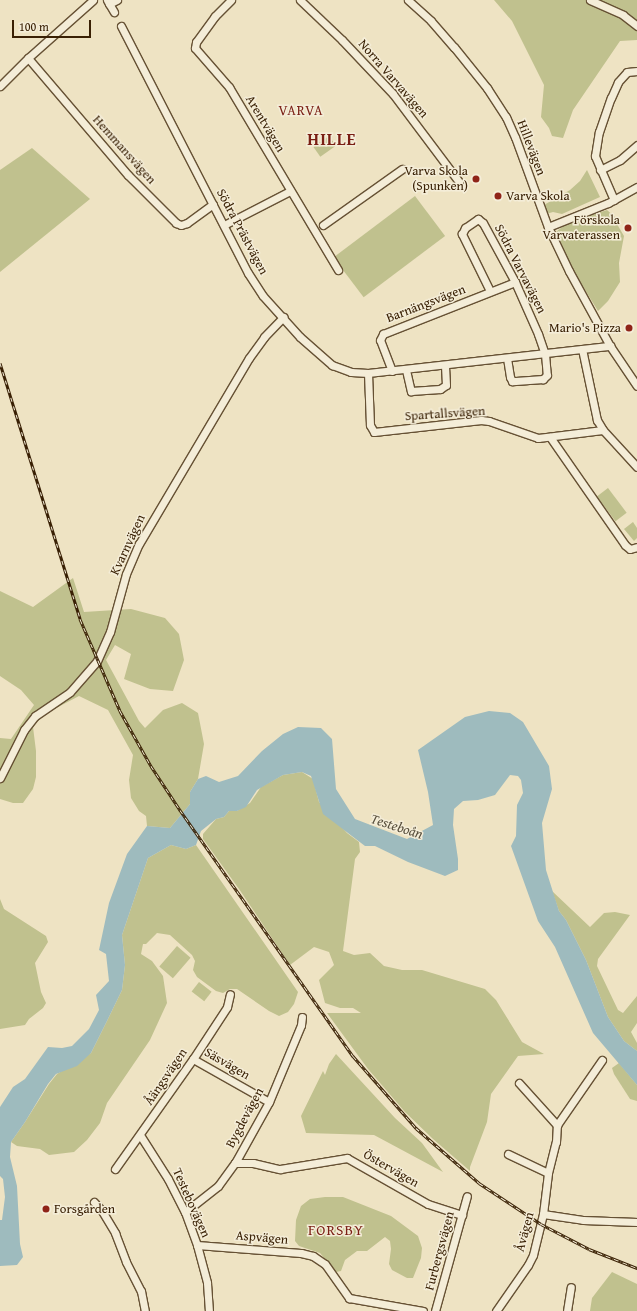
<!DOCTYPE html>
<meta charset="utf-8">
<style>
body{margin:0}
#map{position:relative;width:637px;height:1311px;overflow:hidden;background:#eee3c3;font-family:"Gentium Book Plus",serif}
div>[style]{position:absolute}
.green>*{inset:0;background:#c0c18e;transform-origin:0 0}
.water>*{inset:0;background:#9ebbbe}
.roads{filter:drop-shadow(1px 0 #665134) drop-shadow(-1px 0 #665134) drop-shadow(0 1px #665134) drop-shadow(0 -1px #665134)}
.minor>*{height:7px;margin:-3.5px;padding:0 3.5px;transform-origin:3.5px;border-radius:3.5px;background:#f4edd8}
.rail>*{height:3px;margin-top:-1.5px;transform-origin:0;background:repeating-linear-gradient(90deg,#f4edd8 0 4.5px,#392004 0 9px);box-sizing:border-box;border-block:1px solid #392004}
.dots>*{width:11px;height:11px;translate:-50% -50%;box-sizing:border-box;border:2px solid #f4edd8;border-radius:50%}
span{translate:-50% -50%;white-space:nowrap;text-align:center;line-height:1.15;-webkit-text-stroke:3px #f4edd8;paint-order:stroke}
.street-label{font-size:13px;color:#392004}
.poi-label{font-size:13px;color:#392004}
.right{translate:-100% -50%;text-align:right}
.left{translate:0 -50%;text-align:left}
.neighbourhood-label{font-size:14px;color:#7a1f14;letter-spacing:1px}
.water-label{font-size:14px;color:#574e3c;font-style:italic}
.quarter-label{font-size:15px;color:#7a1f14;letter-spacing:1px}
.district-label{font-size:17px;color:#7a1f14;font-weight:700;letter-spacing:1px}
.scale{position:absolute;left:12px;top:20px;width:79px;height:18px;box-sizing:border-box;border:2px solid #392004;border-top:0;padding-left:5px;font-size:12px;line-height:14px;white-space:nowrap;color:#392004;-webkit-text-stroke:3px #f4edd8;paint-order:stroke}
</style>
<div id="map">
<div class="green">
<div style="clip-path:polygon(494px 0,637px 0,637px 40px,620px 41px,573px 110px,563px 138px,552px 136px,549px 128px,541px 117px,544px 85px,512px 21px)"></div>
<div style="left:329px;top:136px;width:12px;height:19px;rotate:55deg"></div>
<div style="clip-path:polygon(32px 148px,90px 199px,0 272px,0 170px)"></div>
<div style="clip-path:polygon(587px 170px,600px 197px,562px 214px,553px 212px,546px 214px,544px 205px,570px 190px,580px 181px)"></div>
<div style="left:415px;top:196px;width:50px;height:102px;rotate:53deg"></div>
<div style="clip-path:polygon(607px 210px,616px 218px,614px 219px,624px 236px,619px 263px,620px 282px,608px 301px,598px 311px,574px 272px,556px 232px,567px 223px)"></div>
<div style="left:608px;top:488px;width:31px;height:14px;rotate:53deg"></div>
<div style="clip-path:polygon(633px 522px,637px 528px,637px 538px,634px 541px,624px 529px)"></div>
<div style="clip-path:polygon(73px 578px,84px 612px,131px 609px,165px 618px,179px 634px,184px 660px,173px 691px,150px 689px,124px 679px,131px 654px,115px 645px,106px 660px,139px 721px,145px 728px,163px 710px,182px 703px,198px 713px,204px 744px,198px 779px,190px 792px,190px 804px,170px 828px,147px 826px,146px 816px,139px 811px,131px 798px,129px 780px,133px 755px,108px 710px,79px 696px,43px 715px,33px 727px,36px 751px,36px 777px,33px 789px,23px 803px,13px 803px,0 799px,0 738px,11px 739px,34px 705px,21px 690px,0 676px,0 591px,33px 607px)"></div>
<div style="clip-path:polygon(302px 772px,313px 779px,319px 802px,347px 833px,359px 842px,360px 852px,355px 859px,343px 951px,354px 955px,370px 953px,384px 966px,402px 970px,422px 970px,485px 989px,496px 1000px,522px 1042px,544px 1054px,518px 1056px,491px 1094px,487px 1122px,470px 1167px,470px 1171px,433px 1139px,405px 1112px,368px 1069px,327px 1013px,361px 1013px,353px 1008px,340px 1008px,325px 1003px,319px 980px,334px 965px,329px 952px,314px 947px,290px 965px,239px 889px,203px 839px,203px 834px,216px 819px,224px 817px,229px 811px,237px 811px,250px 803px,261px 787px,283px 775px)"></div>
<div style="clip-path:polygon(171px 845px,186px 849px,196px 845px,298px 992px,294px 1004px,288px 1012px,279px 1016px,269px 1011px,237px 989px,230px 989px,223px 993px,216px 991px,197px 977px,193px 970px,195px 961px,192px 955px,170px 935px,157px 933px,146px 944px,143px 944px,141px 954px,152px 961px,163px 976px,167px 1003px,150px 1040px,107px 1103px,100px 1123px,87px 1140px,74px 1152px,49px 1155px,40px 1149px,17px 1146px,11px 1142px,25px 1122px,49px 1084px,57px 1074px,91px 1053px,107px 1021px,122px 990px,125px 965px,122px 935px,148px 858px)"></div>
<div style="clip-path:polygon(552px 891px,590px 927px,604px 913px,615px 912px,630px 915px,598px 959px,597px 966px,618px 1010px,623px 1013px,637px 996px,637px 1023px,631px 1032px,637px 1043px,637px 1051px,624px 1041px,608px 1017px,586px 960px,566px 920px,559px 911px)"></div>
<div style="clip-path:polygon(0 899px,4px 909px,46px 936px,48px 942px,35px 963px,41px 992px,46px 1003px,43px 1008px,29px 1019px,25px 1025px,0 1029px)"></div>
<div style="left:177px;top:946px;width:18px;height:27px;rotate:41deg"></div>
<div style="left:199px;top:982px;width:16px;height:12px;rotate:38deg"></div>
<div style="clip-path:polygon(336px 1054px,395px 1118px,422px 1143px,443px 1172px,374px 1135px,306px 1133px,301px 1116px,323px 1071px,325px 1075px,329px 1064px)"></div>
<div style="clip-path:polygon(619px 1063px,637px 1085px,637px 1101px,630px 1099px,614px 1074px,612px 1068px)"></div>
<div style="clip-path:polygon(325px 1197px,343px 1197px,391px 1216px,418px 1236px,422px 1248px,421px 1258px,413px 1278px,407px 1278px,392px 1270px,389px 1264px,391px 1249px,390px 1241px,385px 1237px,367px 1251px,357px 1251px,345px 1260px,341px 1271px,336px 1272px,320px 1253px,299px 1246px,295px 1241px,296px 1220px,301px 1206px,310px 1199px)"></div>
<div style="clip-path:polygon(612px 1272px,637px 1284px,637px 1311px,590px 1311px,592px 1298px)"></div>
</div>
<div class="water">
<div style="clip-path:polygon(489px 711px,510px 713px,523px 722px,549px 766px,552px 789px,542px 823px,546px 870px,559px 911px,566px 920px,586px 960px,608px 1017px,624px 1041px,637px 1051px,637px 1085px,593px 1033px,555px 947px,538px 921px,511px 846px,516px 836px,517px 805px,523px 793px,521px 780px,518px 776px,510px 775px,495px 795px,478px 800px,463px 801px,454px 809px,453px 825px,458px 859px,458px 870px,445px 876px,408px 862px,375px 846px,365px 846px,323px 814px,311px 776px,302px 772px,283px 775px,257px 790px,246px 807px,237px 811px,229px 811px,224px 817px,216px 819px,201px 831px,196px 845px,186px 849px,171px 845px,148px 858px,122px 935px,125px 965px,122px 990px,107px 1021px,91px 1053px,77px 1066px,56px 1074px,48px 1084px,25px 1122px,11px 1142px,10px 1157px,17px 1186px,20px 1244px,23px 1257px,17px 1265px,0 1266px,0 1220px,2px 1220px,5px 1197px,3px 1179px,0 1176px,0 1107px,13px 1087px,25px 1079px,48px 1047px,62px 1048px,72px 1046px,89px 1029px,99px 1010px,96px 995px,109px 981px,106px 954px,99px 950px,109px 903px,127px 854px,147px 826px,170px 828px,190px 804px,190px 792px,198px 779px,206px 776px,219px 782px,238px 776px,262px 751px,283px 734px,298px 727px,321px 728px,332px 739px,336px 789px,355px 819px,407px 839px,433px 825px,428px 792px,418px 750px,465px 717px)"></div>
</div>
<div class="roads">
<div class="minor">
<div style="left:107px;top:0;width:14px;rotate:60deg"></div>
<div style="left:231px;top:0;width:23px;rotate:135deg"></div>
<div style="left:215px;top:16px;width:32px;rotate:126deg"></div>
<div style="left:196px;top:42px;width:6px;rotate:99deg"></div>
<div style="left:195px;top:48px;width:52px;rotate:48.9deg"></div>
<div style="left:229px;top:87px;width:213px;rotate:59.2deg"></div>
<div style="left:300px;top:0;width:58px;rotate:43.6deg"></div>
<div style="left:342px;top:40px;width:74px;rotate:46.6deg"></div>
<div style="left:393px;top:94px;width:110px;rotate:53.1deg"></div>
<div style="left:408px;top:0;width:31px;rotate:42deg"></div>
<div style="left:431px;top:21px;width:35px;rotate:49deg"></div>
<div style="left:454px;top:47px;width:53px;rotate:51.2deg"></div>
<div style="left:487px;top:88px;width:35px;rotate:57deg"></div>
<div style="left:506px;top:117px;width:22px;rotate:66deg"></div>
<div style="left:515px;top:137px;width:96px;rotate:69.9deg"></div>
<div style="left:548px;top:227px;width:49px;rotate:64.5deg"></div>
<div style="left:569px;top:271px;width:85px;rotate:61.3deg"></div>
<div style="left:610px;top:346px;width:48px;rotate:56deg"></div>
<div style="left:590px;top:0;width:36px;rotate:24deg"></div>
<div style="left:623px;top:15px;width:18px;rotate:38deg"></div>
<div style="left:109px;top:4px;width:9px;rotate:-27deg"></div>
<div style="left:121px;top:26px;width:278px;rotate:62.8deg"></div>
<div style="left:248px;top:273px;width:27px;rotate:57deg"></div>
<div style="left:263px;top:296px;width:55px;rotate:47.9deg"></div>
<div style="left:300px;top:337px;width:43px;rotate:41.2deg"></div>
<div style="left:332px;top:365px;width:20px;rotate:20deg"></div>
<div style="left:351px;top:372px;width:17px;rotate:3deg"></div>
<div style="left:368px;top:373px;width:244px;rotate:-6.4deg"></div>
<div style="left:28px;top:58px;width:154px;rotate:49.5deg"></div>
<div style="left:128px;top:175px;width:68px;rotate:45deg"></div>
<div style="left:176px;top:223px;width:5px;rotate:22deg"></div>
<div style="left:181px;top:225px;width:6px;rotate:-18deg"></div>
<div style="left:187px;top:223px;width:32px;rotate:-36deg"></div>
<div style="left:0;top:86px;width:40px;rotate:-45deg"></div>
<div style="left:28px;top:58px;width:87px;rotate:-41.7deg"></div>
<div style="left:600px;top:170px;width:22px;rotate:-27deg"></div>
<div style="left:620px;top:160px;width:23px;rotate:-41deg"></div>
<div style="left:614px;top:200px;width:48px;rotate:-113.4deg"></div>
<div style="left:595px;top:156px;width:24px;rotate:-81deg"></div>
<div style="left:599px;top:132px;width:36px;rotate:-71deg"></div>
<div style="left:611px;top:98px;width:17px;rotate:-66deg"></div>
<div style="left:618px;top:82px;width:13px;rotate:-48deg"></div>
<div style="left:627px;top:72px;width:10px;rotate:-6deg"></div>
<div style="left:224px;top:225px;width:74px;rotate:-27.3deg"></div>
<div style="left:323px;top:225px;width:97px;rotate:-35.3deg"></div>
<div style="left:548px;top:227px;width:65px;rotate:-21.8deg"></div>
<div style="left:608px;top:203px;width:33px;rotate:-29deg"></div>
<div style="left:490px;top:291px;width:64px;rotate:-116.2deg"></div>
<div style="left:462px;top:234px;width:7px;rotate:-63deg"></div>
<div style="left:465px;top:228px;width:16px;rotate:-35deg"></div>
<div style="left:478px;top:219px;width:6px;rotate:39deg"></div>
<div style="left:483px;top:223px;width:67px;rotate:61.5deg"></div>
<div style="left:515px;top:282px;width:57px;rotate:66.1deg"></div>
<div style="left:538px;top:334px;width:21px;rotate:71deg"></div>
<div style="left:545px;top:354px;width:21px;rotate:85deg"></div>
<div style="left:547px;top:375px;width:6px;rotate:135deg"></div>
<div style="left:543px;top:379px;width:31px;rotate:176deg"></div>
<div style="left:512px;top:381px;width:4px;rotate:-117deg"></div>
<div style="left:510px;top:377px;width:19px;rotate:-99deg"></div>
<div style="left:582px;top:349px;width:73px;rotate:78.1deg"></div>
<div style="left:597px;top:420px;width:12px;rotate:59deg"></div>
<div style="left:603px;top:430px;width:50px;rotate:47.4deg"></div>
<div style="left:406px;top:370px;width:22px;rotate:77deg"></div>
<div style="left:411px;top:391px;width:29px;rotate:-4deg"></div>
<div style="left:440px;top:389px;width:7px;rotate:-34deg"></div>
<div style="left:446px;top:385px;width:20px;rotate:-93deg"></div>
<div style="left:392px;top:371px;width:33px;rotate:-111deg"></div>
<div style="left:380px;top:340px;width:7px;rotate:-63deg"></div>
<div style="left:383px;top:334px;width:142px;rotate:-21.5deg"></div>
<div style="left:368px;top:373px;width:52px;rotate:87.8deg"></div>
<div style="left:370px;top:425px;width:8px;rotate:60deg"></div>
<div style="left:374px;top:432px;width:108px;rotate:-6.4deg"></div>
<div style="left:481px;top:420px;width:8px;rotate:7deg"></div>
<div style="left:489px;top:421px;width:52px;rotate:19.1deg"></div>
<div style="left:538px;top:438px;width:65px;rotate:-7deg"></div>
<div style="left:550px;top:437px;width:131px;rotate:55.2deg"></div>
<div style="left:625px;top:545px;width:6px;rotate:39deg"></div>
<div style="left:630px;top:549px;width:7px;rotate:-16deg"></div>
<div style="left:0;top:778px;width:54px;rotate:-63.4deg"></div>
<div style="left:24px;top:730px;width:18px;rotate:-52deg"></div>
<div style="left:35px;top:716px;width:42px;rotate:-34.4deg"></div>
<div style="left:70px;top:692px;width:41px;rotate:-48.9deg"></div>
<div style="left:97px;top:661px;width:32px;rotate:-66deg"></div>
<div style="left:110px;top:632px;width:60px;rotate:-74.6deg"></div>
<div style="left:126px;top:574px;width:33px;rotate:-67deg"></div>
<div style="left:139px;top:544px;width:216px;rotate:-59.4deg"></div>
<div style="left:249px;top:358px;width:26px;rotate:-54deg"></div>
<div style="left:264px;top:337px;width:28px;rotate:-46deg"></div>
<div style="left:193px;top:1059px;width:87px;rotate:29.5deg"></div>
<div style="left:519px;top:1083px;width:57px;rotate:47.9deg"></div>
<div style="left:140px;top:1135px;width:52px;rotate:57.5deg"></div>
<div style="left:168px;top:1179px;width:37px;rotate:63deg"></div>
<div style="left:185px;top:1212px;width:35px;rotate:70deg"></div>
<div style="left:197px;top:1245px;width:39px;rotate:75deg"></div>
<div style="left:207px;top:1283px;width:28px;rotate:86deg"></div>
<div style="left:508px;top:1154px;width:44px;rotate:25.4deg"></div>
<div style="left:235px;top:1163px;width:18px"></div>
<div style="left:253px;top:1163px;width:28px;rotate:13deg"></div>
<div style="left:280px;top:1169px;width:68px;rotate:-9.3deg"></div>
<div style="left:347px;top:1158px;width:93px;rotate:29.6deg"></div>
<div style="left:428px;top:1204px;width:36px;rotate:18deg"></div>
<div style="left:115px;top:1169px;width:135px;rotate:-54.7deg"></div>
<div style="left:193px;top:1059px;width:62px;rotate:-56.8deg"></div>
<div style="left:227px;top:1007px;width:13px;rotate:-77deg"></div>
<div style="left:94px;top:1202px;width:12px;rotate:48deg"></div>
<div style="left:102px;top:1211px;width:26px;rotate:59deg"></div>
<div style="left:115px;top:1233px;width:31px;rotate:69deg"></div>
<div style="left:126px;top:1262px;width:33px;rotate:63deg"></div>
<div style="left:141px;top:1291px;width:20px;rotate:79deg"></div>
<div style="left:185px;top:1212px;width:42px;rotate:-38.2deg"></div>
<div style="left:218px;top:1186px;width:29px;rotate:-54deg"></div>
<div style="left:235px;top:1163px;width:70px;rotate:-60.9deg"></div>
<div style="left:269px;top:1102px;width:83px;rotate:-67.4deg"></div>
<div style="left:301px;top:1025px;width:8px;rotate:-83deg"></div>
<div style="left:543px;top:1214px;width:40px;rotate:8.5deg"></div>
<div style="left:583px;top:1220px;width:54px;rotate:2.1deg"></div>
<div style="left:197px;top:1245px;width:104px;rotate:4.4deg"></div>
<div style="left:301px;top:1253px;width:12px;rotate:14deg"></div>
<div style="left:313px;top:1256px;width:14px;rotate:34deg"></div>
<div style="left:325px;top:1264px;width:42px;rotate:54.8deg"></div>
<div style="left:349px;top:1298px;width:75px;rotate:10deg"></div>
<div style="left:435px;top:1311px;width:119px;rotate:-74.5deg"></div>
<div style="left:496px;top:1311px;width:56px;rotate:-55.2deg"></div>
<div style="left:528px;top:1265px;width:11px;rotate:-63deg"></div>
<div style="left:533px;top:1255px;width:42px;rotate:-76.3deg"></div>
<div style="left:543px;top:1214px;width:41px;rotate:-83deg"></div>
<div style="left:548px;top:1173px;width:32px;rotate:-76deg"></div>
<div style="left:556px;top:1142px;width:17px;rotate:-87deg"></div>
<div style="left:557px;top:1125px;width:79px;rotate:-55.3deg"></div>
<div style="left:567px;top:1311px;width:24px;rotate:-81deg"></div>
</div>
</div>
<div class="rail">
<div style="left:0;top:363px;width:268px;rotate:72.6deg"></div>
<div style="left:80px;top:619px;width:100px;rotate:66.5deg"></div>
<div style="left:120px;top:711px;width:63px;rotate:60.6deg"></div>
<div style="left:151px;top:766px;width:53px;rotate:56.6deg"></div>
<div style="left:180px;top:810px;width:301px;rotate:54.9deg"></div>
<div style="left:353px;top:1056px;width:96px;rotate:48.8deg"></div>
<div style="left:416px;top:1128px;width:84px;rotate:41.1deg"></div>
<div style="left:479px;top:1183px;width:74px;rotate:33.5deg"></div>
<div style="left:541px;top:1224px;width:54px;rotate:27.5deg"></div>
<div style="left:589px;top:1249px;width:52px;rotate:21.6deg"></div>
</div>
<div class="dots">
<div style="left:476px;top:179px;background:#8f2418"></div>
<div style="left:498px;top:196px;background:#8f2418"></div>
<div style="left:628px;top:228px;background:#8f2418"></div>
<div style="left:629px;top:328px;background:#8f2418"></div>
<div style="left:46px;top:1209px;background:#8f2418"></div>
</div>
<div class="street-label">
<span style="left:393px;top:79px;rotate:49deg">Norra Varvavägen</span>
<span style="left:265px;top:124px;rotate:59deg">Arentvägen</span>
<span style="left:531px;top:148px;rotate:69deg">Hillevägen</span>
<span style="left:124px;top:150px;rotate:48deg">Hemmansvägen</span>
<span style="left:242px;top:232px;rotate:62deg">Södra Prästvägen</span>
<span style="left:520px;top:269px;rotate:63deg">Södra Varvavägen</span>
<span style="left:426px;top:304px;rotate:-21deg">Barnängsvägen</span>
<span style="left:445px;top:414px;rotate:-4deg">Spartallsvägen</span>
<span style="left:128px;top:545px;rotate:-65deg">Kvarnvägen</span>
<span style="left:227px;top:1064px;rotate:30deg">Säsvägen</span>
<span style="left:166px;top:1077px;rotate:-56deg">Åängsvägen</span>
<span style="left:245px;top:1118px;rotate:-62deg">Bygdevägen</span>
<span style="left:391px;top:1169px;rotate:30deg">Östervägen</span>
<span style="left:191px;top:1203px;rotate:66deg">Testebovägen</span>
<span style="left:525px;top:1232px;rotate:-75deg">Åvägen</span>
<span style="left:262px;top:1238px;rotate:5deg">Aspvägen</span>
<span style="left:440px;top:1251px;rotate:-75deg">Furbergsvägen</span>
</div>
<div class="poi-label">
<span class="right" style="left:468px;top:179px">Varva Skola<br>(Spunken)</span>
<span class="left" style="left:506px;top:196px">Varva Skola</span>
<span class="right" style="left:620px;top:228px">Förskola<br>Varvaterassen</span>
<span class="right" style="left:621px;top:328px">Mario's Pizza</span>
<span class="left" style="left:54px;top:1209px">Forsgården</span>
</div>
<div class="neighbourhood-label">
<span style="left:301px;top:110px">VARVA</span>
</div>
<div class="water-label">
<span style="left:397px;top:826px;rotate:18deg">Testeboån</span>
</div>
<div class="quarter-label">
<span style="left:336px;top:1230px">FORSBY</span>
</div>
<div class="district-label">
<span style="left:332px;top:139px">HILLE</span>
</div>
<div class="scale">100 m</div>
</div>
